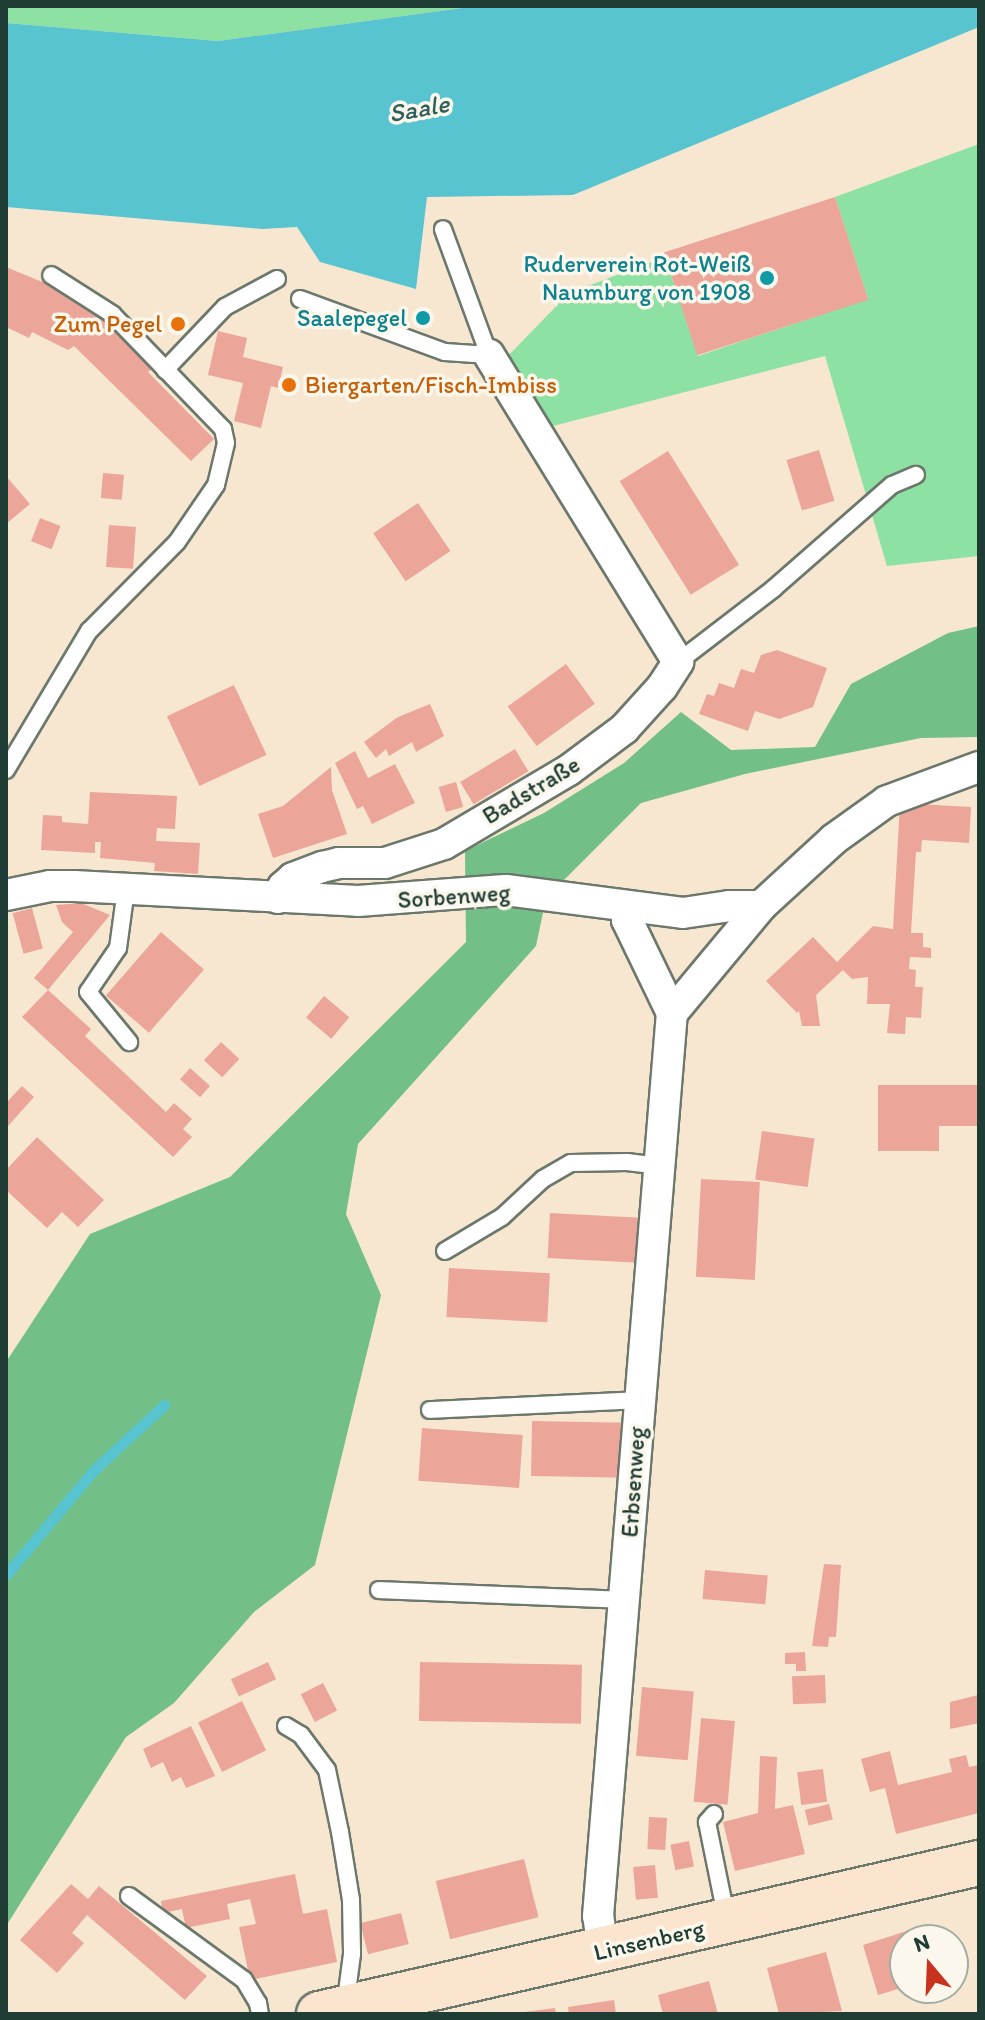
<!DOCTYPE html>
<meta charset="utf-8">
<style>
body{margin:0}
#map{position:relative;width:985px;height:2020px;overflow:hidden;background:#f7e7d1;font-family:Itim,sans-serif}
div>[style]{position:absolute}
.green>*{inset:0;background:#8de1a2}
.forest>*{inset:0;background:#72bf88}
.water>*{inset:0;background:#58c4d0}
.stream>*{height:11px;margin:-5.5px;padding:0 5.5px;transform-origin:5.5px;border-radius:5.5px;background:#58c4d0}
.building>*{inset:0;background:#eba699;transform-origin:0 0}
.roads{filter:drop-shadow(2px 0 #6b786b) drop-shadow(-2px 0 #6b786b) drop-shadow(0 2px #6b786b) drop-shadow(0 -2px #6b786b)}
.lane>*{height:16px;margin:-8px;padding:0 8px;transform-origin:8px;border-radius:8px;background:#fff}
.street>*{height:30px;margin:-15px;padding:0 15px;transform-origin:15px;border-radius:15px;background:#fff}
.secondary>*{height:44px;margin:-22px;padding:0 22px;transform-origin:22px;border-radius:22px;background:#fce5cf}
.dots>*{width:22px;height:22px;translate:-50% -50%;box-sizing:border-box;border:4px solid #fbf7ec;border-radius:50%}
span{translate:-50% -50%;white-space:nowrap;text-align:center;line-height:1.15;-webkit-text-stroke:7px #fbf7ec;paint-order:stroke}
.culture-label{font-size:24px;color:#0d838f}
.right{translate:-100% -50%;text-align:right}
.food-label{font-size:24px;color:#c56008}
.left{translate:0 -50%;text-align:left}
.street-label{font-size:24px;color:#1f3d34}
.water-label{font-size:26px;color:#2d5f5b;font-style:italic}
.frame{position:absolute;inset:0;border:8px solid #1f3d34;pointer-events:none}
.north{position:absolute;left:889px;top:1924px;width:80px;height:80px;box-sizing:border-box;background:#fbf7ec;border:2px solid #a3ada2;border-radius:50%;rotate:341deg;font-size:22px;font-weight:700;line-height:32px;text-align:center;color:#1f3d34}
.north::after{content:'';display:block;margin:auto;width:28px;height:36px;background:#c8321e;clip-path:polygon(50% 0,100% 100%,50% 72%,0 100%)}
</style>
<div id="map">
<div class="green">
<div style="clip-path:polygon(6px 6px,477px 6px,218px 41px,6px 23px)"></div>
<div style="clip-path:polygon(979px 144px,979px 556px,887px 566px,825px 356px,553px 426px,506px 358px,569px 293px,665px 257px,698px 356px,868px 299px,835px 197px)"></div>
</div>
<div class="forest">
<div style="clip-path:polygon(979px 626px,979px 737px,921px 738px,745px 774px,641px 803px,546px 898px,536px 946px,358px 1144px,346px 1214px,381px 1295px,315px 1565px,254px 1612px,174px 1703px,126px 1737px,6px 1926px,6px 1362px,90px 1234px,230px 1177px,466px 942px,465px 851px,544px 813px,624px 763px,681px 712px,731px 750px,815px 747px,851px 684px,948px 633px)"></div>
</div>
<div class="water">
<div style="clip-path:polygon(477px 6px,979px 6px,979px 27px,573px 195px,427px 197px,416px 289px,320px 262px,297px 227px,262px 229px,6px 207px,6px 23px,218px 41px)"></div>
</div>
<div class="stream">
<div style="left:6px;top:1575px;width:136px;rotate:-50.1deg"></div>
<div style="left:93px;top:1471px;width:97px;rotate:-42.9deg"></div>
</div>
<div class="building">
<div style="left:835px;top:197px;width:108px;height:180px;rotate:72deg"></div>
<div style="clip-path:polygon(6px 267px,52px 286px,102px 319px,152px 369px,148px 372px,214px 439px,191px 461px,74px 346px,68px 350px,32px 332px,29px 338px,6px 327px)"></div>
<div style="left:432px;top:311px;width:12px;height:18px;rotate:85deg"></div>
<div style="clip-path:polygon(218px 331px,247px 338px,243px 357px,283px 367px,278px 388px,271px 386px,261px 428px,234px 421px,243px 383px,208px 375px)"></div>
<div style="left:819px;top:450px;width:53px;height:34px;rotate:73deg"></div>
<div style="left:668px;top:451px;width:134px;height:57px;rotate:58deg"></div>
<div style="left:103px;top:473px;width:21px;height:25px;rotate:5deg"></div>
<div style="clip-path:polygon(6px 476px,30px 504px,6px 524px)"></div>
<div style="left:418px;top:503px;width:58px;height:54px;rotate:56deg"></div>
<div style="left:40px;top:518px;width:22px;height:25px;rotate:21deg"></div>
<div style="left:109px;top:525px;width:27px;height:42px;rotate:4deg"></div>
<div style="clip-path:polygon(777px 650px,827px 668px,813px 707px,779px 719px,755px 711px,748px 731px,699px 714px,707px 694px,714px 696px,719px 683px,734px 688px,741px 669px,754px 673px,761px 655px)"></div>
<div style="left:566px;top:664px;width:49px;height:72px;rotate:54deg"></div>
<div style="left:234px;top:685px;width:77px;height:74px;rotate:65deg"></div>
<div style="clip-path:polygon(430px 704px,444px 736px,416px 752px,412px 742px,389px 756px,386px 749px,376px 758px,364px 742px,398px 717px)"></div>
<div style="left:515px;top:749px;width:26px;height:64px;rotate:59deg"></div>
<div style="clip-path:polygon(355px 751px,368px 778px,395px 764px,415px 803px,372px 824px,363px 806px,357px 809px,335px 763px)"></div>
<div style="clip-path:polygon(331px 767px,332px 790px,347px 834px,273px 858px,258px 814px,283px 806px)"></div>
<div style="left:456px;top:782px;width:26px;height:18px;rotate:74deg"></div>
<div style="clip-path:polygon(90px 792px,177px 796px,175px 829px,157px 828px,156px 841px,200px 843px,198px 874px,154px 871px,155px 863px,100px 858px,101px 842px,95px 842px,95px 853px,41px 850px,43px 815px,62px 816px,62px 822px,88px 824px)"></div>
<div style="clip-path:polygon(900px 803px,971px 807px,969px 843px,922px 840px,921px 852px,916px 852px,911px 933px,923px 933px,923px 947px,931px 948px,931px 958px,910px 957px,909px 969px,916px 970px,915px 987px,923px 987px,921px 1018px,906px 1017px,905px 1034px,887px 1033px,890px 1004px,867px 1004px,868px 977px,852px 979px,843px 970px,816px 995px,820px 1026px,802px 1026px,799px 1011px,797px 1013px,766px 981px,813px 937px,837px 962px,873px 926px,893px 929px)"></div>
<div style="clip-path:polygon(81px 903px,110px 915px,48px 990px,34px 978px,73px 932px,62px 922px,56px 905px)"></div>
<div style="left:32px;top:908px;width:42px;height:20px;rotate:75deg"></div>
<div style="left:161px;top:932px;width:57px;height:84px;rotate:41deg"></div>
<div style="clip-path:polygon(48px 990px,91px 1029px,85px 1036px,166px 1112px,174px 1103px,192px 1119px,183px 1129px,192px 1137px,173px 1157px,22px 1017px)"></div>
<div style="left:324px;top:996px;width:33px;height:28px;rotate:40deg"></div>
<div style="left:221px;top:1042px;width:25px;height:25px;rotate:43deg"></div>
<div style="left:190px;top:1068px;width:27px;height:15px;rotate:42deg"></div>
<div style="clip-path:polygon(878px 1085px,979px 1085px,979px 1126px,939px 1126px,939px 1151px,878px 1151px)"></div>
<div style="clip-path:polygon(22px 1086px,34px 1097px,8px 1126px,6px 1103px)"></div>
<div style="left:762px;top:1131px;width:53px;height:49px;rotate:8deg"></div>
<div style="clip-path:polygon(37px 1137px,104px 1200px,78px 1227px,62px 1212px,47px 1228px,6px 1190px,6px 1170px)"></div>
<div style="left:701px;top:1179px;width:59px;height:98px;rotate:3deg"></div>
<div style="left:550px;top:1213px;width:95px;height:45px;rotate:3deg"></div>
<div style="left:449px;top:1268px;width:101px;height:49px;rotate:3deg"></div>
<div style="left:532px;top:1421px;width:96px;height:55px;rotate:1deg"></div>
<div style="left:422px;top:1428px;width:101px;height:53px;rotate:4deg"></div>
<div style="clip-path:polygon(824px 1564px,841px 1565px,836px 1637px,829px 1637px,828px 1647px,812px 1646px)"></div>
<div style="left:705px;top:1570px;width:63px;height:29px;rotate:5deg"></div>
<div style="clip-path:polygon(805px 1652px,806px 1671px,796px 1671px,796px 1664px,785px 1664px,785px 1653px)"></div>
<div style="left:268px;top:1662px;width:19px;height:41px;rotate:65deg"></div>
<div style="left:420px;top:1662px;width:162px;height:59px;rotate:1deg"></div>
<div style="left:825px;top:1675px;width:28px;height:33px;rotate:88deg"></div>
<div style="left:323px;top:1683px;width:31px;height:25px;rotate:63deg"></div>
<div style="left:642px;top:1687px;width:52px;height:69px;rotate:5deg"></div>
<div style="clip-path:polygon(978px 1695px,979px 1723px,950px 1729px,950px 1702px)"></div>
<div style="left:242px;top:1701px;width:55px;height:49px;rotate:64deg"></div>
<div style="left:701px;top:1718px;width:34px;height:84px;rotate:5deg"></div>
<div style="clip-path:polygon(191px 1726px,215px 1776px,186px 1788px,181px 1777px,172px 1782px,163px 1762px,151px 1768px,143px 1749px)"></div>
<div style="clip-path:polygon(890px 1751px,898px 1785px,952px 1772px,949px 1759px,966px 1755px,969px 1767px,979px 1765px,979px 1813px,896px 1834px,885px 1788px,870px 1792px,861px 1759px)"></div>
<div style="clip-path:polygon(760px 1756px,777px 1757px,775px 1809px,793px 1805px,805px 1854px,735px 1871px,723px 1822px,758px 1813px)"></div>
<div style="left:823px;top:1769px;width:33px;height:26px;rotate:83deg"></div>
<div style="left:829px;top:1804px;width:16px;height:25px;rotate:76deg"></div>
<div style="left:649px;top:1817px;width:18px;height:32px;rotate:3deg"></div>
<div style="left:689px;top:1841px;width:26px;height:19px;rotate:79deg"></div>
<div style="left:524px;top:1859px;width:60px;height:91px;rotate:76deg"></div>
<div style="left:655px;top:1865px;width:33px;height:22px;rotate:85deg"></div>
<div style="clip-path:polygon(295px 1874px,303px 1914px,327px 1909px,337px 1962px,250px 1980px,239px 1927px,256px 1924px,250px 1899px,227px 1904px,230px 1919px,186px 1928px,182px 1909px,163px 1913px,161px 1901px)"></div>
<div style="clip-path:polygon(71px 1884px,88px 1899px,99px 1886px,207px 1976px,185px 2000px,87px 1915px,72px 1933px,84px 1943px,57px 1973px,20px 1940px)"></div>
<div style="left:401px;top:1913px;width:32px;height:42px;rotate:76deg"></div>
<div style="clip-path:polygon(910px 1930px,913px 1940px,905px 1940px,905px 1987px,878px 1995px,863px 1945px)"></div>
<div style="clip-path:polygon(826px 1952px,842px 2011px,779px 2014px,767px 1968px)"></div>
<div style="clip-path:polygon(709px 1981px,718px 2014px,663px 2014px,658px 1995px)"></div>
<div style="clip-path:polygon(614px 2000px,616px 2014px,569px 2014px,568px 2007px)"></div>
<div style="clip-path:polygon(555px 2008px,556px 2014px,524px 2014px,524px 2012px)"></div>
</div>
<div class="roads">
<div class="lane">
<div style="left:300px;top:299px;width:154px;rotate:20.1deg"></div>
<div style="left:445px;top:352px;width:44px;rotate:3.9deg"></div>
<div style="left:489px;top:355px;width:134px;rotate:-110.1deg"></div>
<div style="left:165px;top:370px;width:87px;rotate:-46.4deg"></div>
<div style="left:225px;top:307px;width:59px;rotate:-28.3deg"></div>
<div style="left:678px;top:662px;width:120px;rotate:-37.5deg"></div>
<div style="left:773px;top:589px;width:158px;rotate:-41.2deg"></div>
<div style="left:892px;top:485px;width:26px;rotate:-23deg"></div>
<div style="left:6px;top:770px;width:162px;rotate:-59.2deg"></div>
<div style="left:89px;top:631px;width:125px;rotate:-45.3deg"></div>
<div style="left:177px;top:542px;width:69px;rotate:-55.6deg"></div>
<div style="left:216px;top:485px;width:43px;rotate:-76.6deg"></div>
<div style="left:226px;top:443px;width:14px;rotate:-102deg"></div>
<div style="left:223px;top:429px;width:160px;rotate:-134deg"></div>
<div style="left:112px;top:314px;width:72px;rotate:-147.4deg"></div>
<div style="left:126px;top:889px;width:60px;rotate:97.7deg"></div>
<div style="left:118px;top:948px;width:53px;rotate:124.3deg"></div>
<div style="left:88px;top:992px;width:65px;rotate:50.6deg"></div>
<div style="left:445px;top:1251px;width:66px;rotate:-30.8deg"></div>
<div style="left:502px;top:1217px;width:56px;rotate:-42.8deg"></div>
<div style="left:543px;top:1179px;width:32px;rotate:-30deg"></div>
<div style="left:571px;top:1163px;width:56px;rotate:-1deg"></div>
<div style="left:627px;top:1162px;width:32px;rotate:7deg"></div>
<div style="left:430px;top:1410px;width:209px;rotate:-2.7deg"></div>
<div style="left:379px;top:1590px;width:246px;rotate:2.3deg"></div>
<div style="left:286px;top:1726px;width:17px;rotate:31deg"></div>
<div style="left:301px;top:1735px;width:44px;rotate:53.4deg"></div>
<div style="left:327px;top:1770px;width:63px;rotate:78.2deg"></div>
<div style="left:340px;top:1832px;width:69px;rotate:80.8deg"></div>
<div style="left:351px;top:1900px;width:54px;rotate:88.9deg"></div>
<div style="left:352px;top:1954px;width:53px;rotate:97.5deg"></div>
<div style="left:714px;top:1814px;width:11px;rotate:131deg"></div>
<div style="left:707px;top:1822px;width:100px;rotate:78.5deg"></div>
<div style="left:129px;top:1896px;width:142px;rotate:36.1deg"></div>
<div style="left:244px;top:1980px;width:27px;rotate:59deg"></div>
<div style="left:258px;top:2003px;width:11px;rotate:80deg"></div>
</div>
<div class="street">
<div style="left:6px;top:895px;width:45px;rotate:-11.6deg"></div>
<div style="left:50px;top:886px;width:24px"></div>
<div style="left:74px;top:886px;width:284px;rotate:3deg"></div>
<div style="left:358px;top:901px;width:148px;rotate:-4.3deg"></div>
<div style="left:506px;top:890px;width:178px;rotate:7.4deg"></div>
<div style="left:683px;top:913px;width:48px;rotate:-8.5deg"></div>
<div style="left:730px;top:906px;width:31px"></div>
<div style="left:278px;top:898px;width:12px;rotate:-66deg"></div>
<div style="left:283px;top:887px;width:13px;rotate:-42deg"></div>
<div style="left:293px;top:878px;width:31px;rotate:-21deg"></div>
<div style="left:322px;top:867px;width:17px;rotate:-13deg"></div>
<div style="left:339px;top:863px;width:46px"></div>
<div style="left:385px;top:863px;width:62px;rotate:-17.9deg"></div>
<div style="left:444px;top:844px;width:145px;rotate:-30.6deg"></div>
<div style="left:569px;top:770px;width:69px;rotate:-36.7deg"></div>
<div style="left:624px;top:729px;width:57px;rotate:-47.9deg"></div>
<div style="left:662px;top:687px;width:30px;rotate:-57deg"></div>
<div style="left:678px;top:662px;width:361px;rotate:-121.6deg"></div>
<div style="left:672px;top:1013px;width:139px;rotate:-50.2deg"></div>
<div style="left:761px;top:906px;width:99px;rotate:-42.5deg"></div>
<div style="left:834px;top:839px;width:65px;rotate:-35.6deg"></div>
<div style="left:887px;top:801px;width:98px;rotate:-20.3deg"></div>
<div style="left:603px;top:1950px;width:34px;rotate:-98deg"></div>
<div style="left:598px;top:1916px;width:906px;rotate:-85.32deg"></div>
<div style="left:672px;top:1013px;width:103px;rotate:-115.8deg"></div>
<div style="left:627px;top:920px;width:12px;rotate:-81deg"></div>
</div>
<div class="secondary">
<div style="left:319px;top:2014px;width:677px;rotate:-12.89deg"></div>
</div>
</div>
<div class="dots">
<div style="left:767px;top:278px;background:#0f9aa8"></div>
<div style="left:423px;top:318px;background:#0f9aa8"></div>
<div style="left:178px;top:324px;background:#e8710a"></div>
<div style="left:289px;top:385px;background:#e8710a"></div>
</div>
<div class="culture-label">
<span class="right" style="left:751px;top:278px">Ruderverein Rot-Weiß<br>Naumburg von 1908</span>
<span class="right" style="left:407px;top:318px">Saalepegel</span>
</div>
<div class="food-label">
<span class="right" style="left:162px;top:324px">Zum Pegel</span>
<span class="left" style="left:305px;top:385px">Biergarten/Fisch-Imbiss</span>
</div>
<div class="street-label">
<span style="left:531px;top:790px;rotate:-31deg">Badstraße</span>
<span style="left:454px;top:896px;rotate:-4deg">Sorbenweg</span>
<span style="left:633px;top:1482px;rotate:-86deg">Erbsenweg</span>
<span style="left:649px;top:1940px;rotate:-13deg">Linsenberg</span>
</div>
<div class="water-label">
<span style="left:419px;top:109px;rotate:-10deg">Saale</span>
</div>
<div class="frame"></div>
<div class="north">N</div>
</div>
